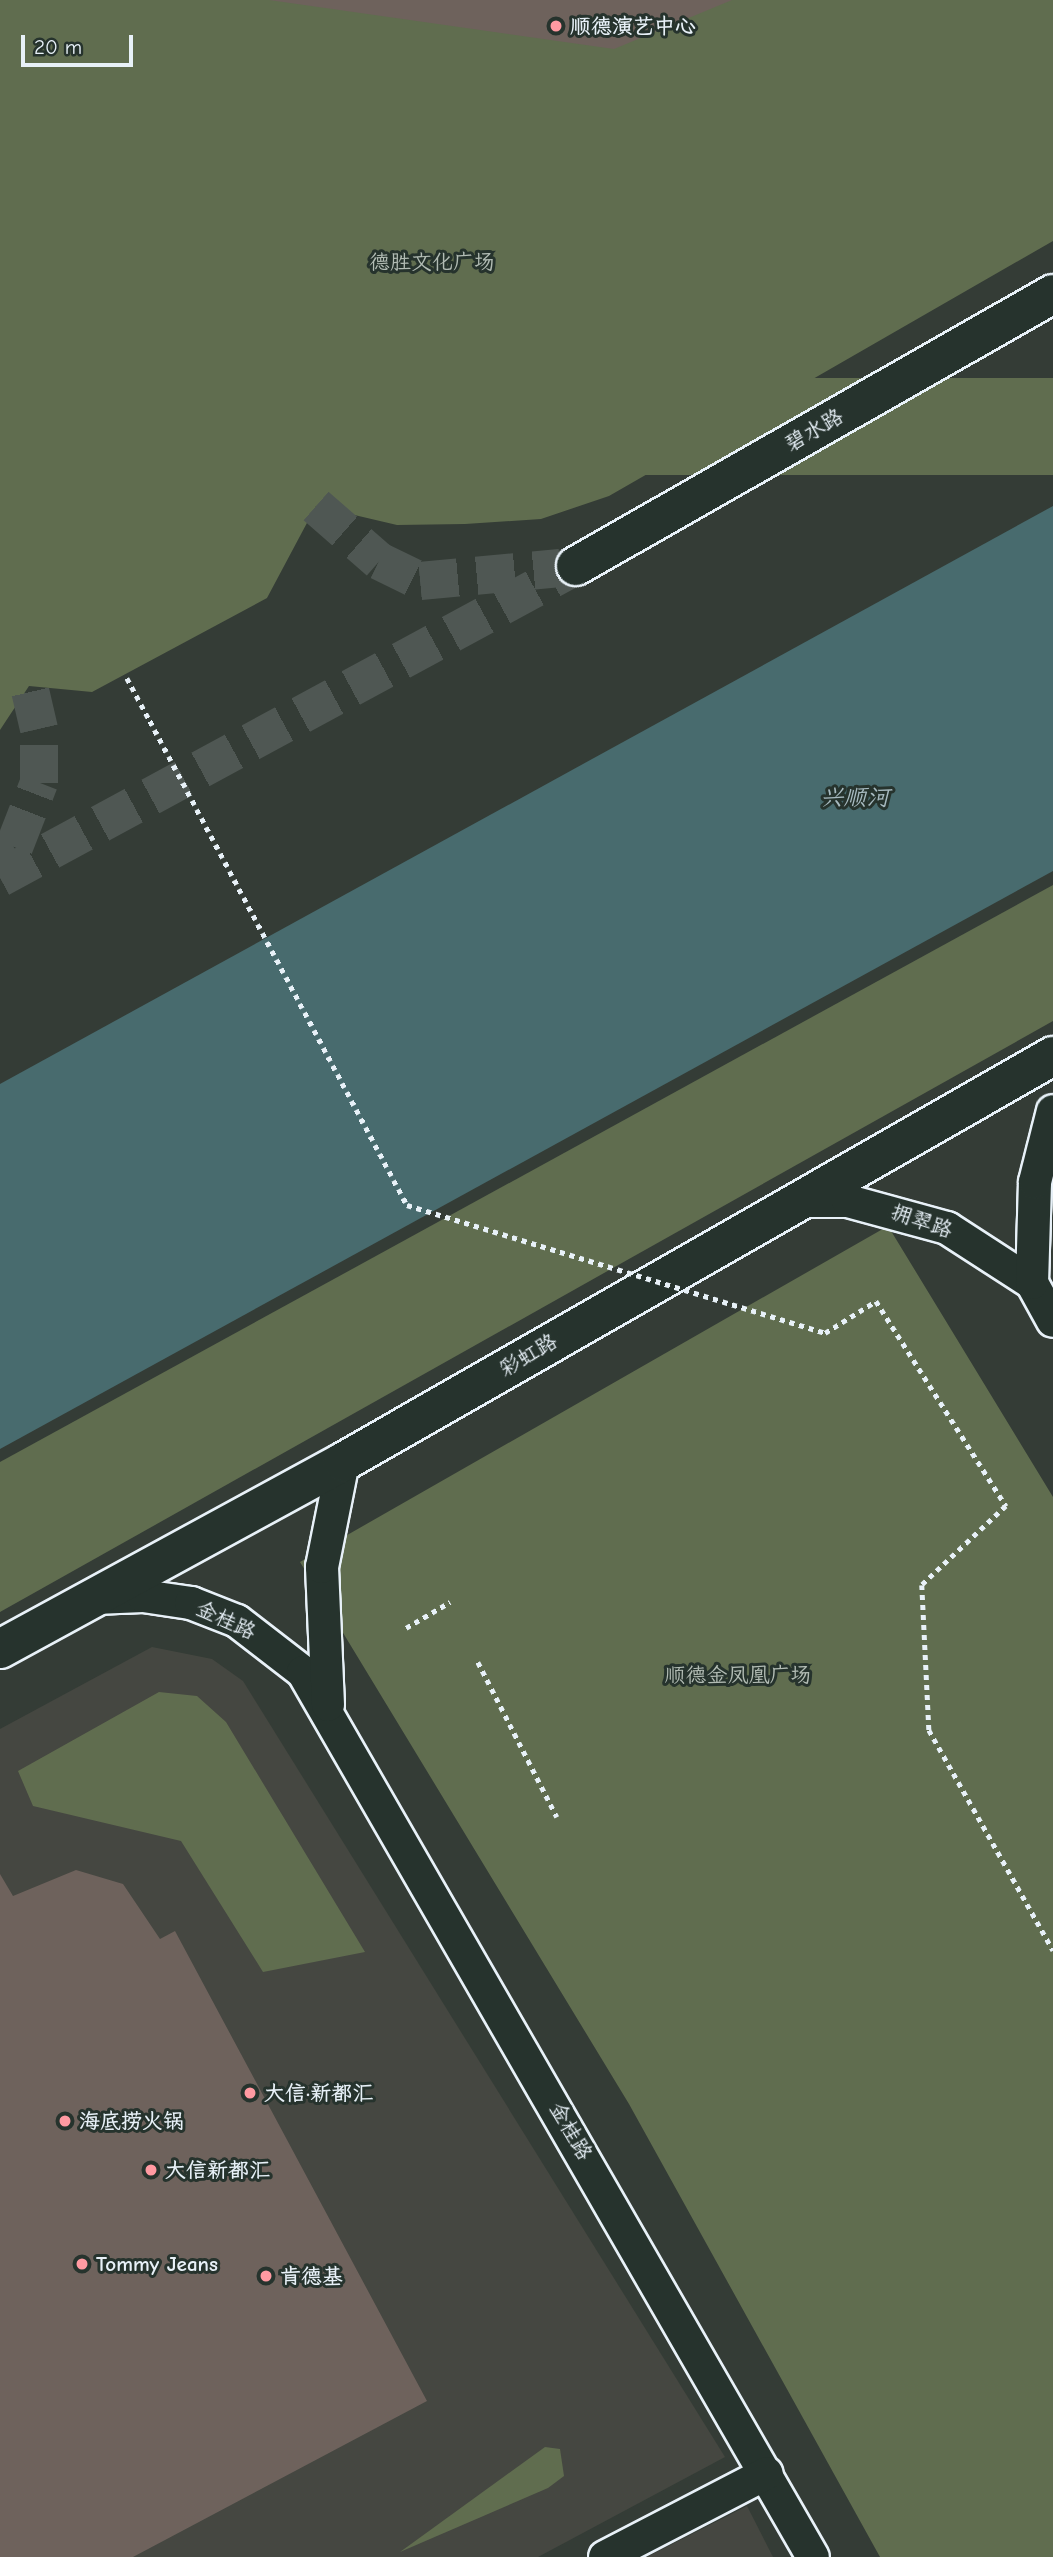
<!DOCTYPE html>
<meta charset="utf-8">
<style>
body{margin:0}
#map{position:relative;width:1053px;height:2557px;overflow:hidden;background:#343c36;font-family:"Comic Neue","LXGW WenKai TC",sans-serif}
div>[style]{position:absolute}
.built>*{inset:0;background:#454741}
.green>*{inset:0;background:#606d4f;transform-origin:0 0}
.water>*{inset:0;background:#486b6e}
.building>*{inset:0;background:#6e625c}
.secondary-tunnel>*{height:38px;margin-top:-19px;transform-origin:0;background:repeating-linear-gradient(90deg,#4f5753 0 38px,transparent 0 57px)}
.path>*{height:4.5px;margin-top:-2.25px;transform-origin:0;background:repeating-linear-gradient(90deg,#e8f1f8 0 5px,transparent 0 10px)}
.roads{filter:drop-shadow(2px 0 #e8f1f8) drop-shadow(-2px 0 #e8f1f8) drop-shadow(0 2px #e8f1f8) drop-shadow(0 -2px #e8f1f8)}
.minor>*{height:32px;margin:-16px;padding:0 16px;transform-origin:16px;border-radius:16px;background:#26332d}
.secondary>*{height:38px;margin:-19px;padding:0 19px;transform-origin:19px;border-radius:19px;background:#26332d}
.path-bridge>*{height:4.5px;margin-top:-2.25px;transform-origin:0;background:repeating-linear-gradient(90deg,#e8f1f8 0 5px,transparent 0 10px)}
.dots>*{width:19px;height:19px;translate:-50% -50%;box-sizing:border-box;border:4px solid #26332d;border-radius:50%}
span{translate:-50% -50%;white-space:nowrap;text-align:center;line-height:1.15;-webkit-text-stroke:6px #26332d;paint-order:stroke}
.poi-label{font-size:21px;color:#e8f1f8;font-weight:700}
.left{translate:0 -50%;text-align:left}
.park-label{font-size:21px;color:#b2bcb4}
.street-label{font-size:21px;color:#e8f1f8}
.water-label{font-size:23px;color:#a8bbc1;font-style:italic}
.scale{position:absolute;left:21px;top:35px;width:112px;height:32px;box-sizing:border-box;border:4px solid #e8f1f8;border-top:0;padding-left:9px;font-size:21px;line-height:24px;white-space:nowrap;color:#e8f1f8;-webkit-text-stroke:5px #26332d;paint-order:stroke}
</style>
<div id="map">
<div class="built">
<div style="clip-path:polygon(152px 1647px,212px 1659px,243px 1681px,725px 2457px,538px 2557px,0 2557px,0 1729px)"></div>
<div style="clip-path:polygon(747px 2506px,773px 2557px,647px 2557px)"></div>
</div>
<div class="green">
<div style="clip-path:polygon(0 0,1053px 0,1053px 241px,609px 496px,541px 519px,465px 524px,397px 525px,316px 506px,267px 598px,92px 692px,29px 686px,0 730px)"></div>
<div style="left:1053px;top:378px;width:97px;height:1202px;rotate:90deg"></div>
<div style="clip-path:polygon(1053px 885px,1053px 1021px,0 1612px,0 1462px)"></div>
<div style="clip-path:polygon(888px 1226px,1053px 1497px,1053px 2557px,880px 2557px,629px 2104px,300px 1562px)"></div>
<div style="clip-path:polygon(159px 1692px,197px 1696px,226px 1722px,365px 1952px,263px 1972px,181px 1841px,33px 1806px,18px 1771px)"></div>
<div style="clip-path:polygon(545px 2447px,560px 2449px,564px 2476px,548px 2488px,400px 2552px)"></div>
</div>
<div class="water">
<div style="clip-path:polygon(1053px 506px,1053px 871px,0 1449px,0 1084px)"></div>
</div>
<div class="building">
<div style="clip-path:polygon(269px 0,732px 0,614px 49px)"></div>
<div style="clip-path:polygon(76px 1870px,123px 1884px,160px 1939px,175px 1931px,427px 2401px,133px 2557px,0 2557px,0 1874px,13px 1896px)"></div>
</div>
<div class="secondary-tunnel">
<div style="left:316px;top:506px;width:84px;rotate:41.1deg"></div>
<div style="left:379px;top:561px;width:46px;rotate:26deg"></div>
<div style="left:420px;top:581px;width:141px;rotate:-5.3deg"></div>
<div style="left:0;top:857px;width:17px;rotate:-36deg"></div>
<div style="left:14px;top:847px;width:69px;rotate:-68.7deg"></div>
<div style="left:39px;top:783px;width:54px;rotate:-90deg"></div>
<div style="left:39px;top:729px;width:44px;rotate:-103.1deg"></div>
<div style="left:0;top:878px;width:655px;rotate:-28.44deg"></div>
</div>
<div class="path">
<div style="left:127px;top:678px;width:49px;rotate:61.9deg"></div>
<div style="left:876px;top:1301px;width:243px;rotate:57.6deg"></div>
<div style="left:1006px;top:1506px;width:115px;rotate:136.8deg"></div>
<div style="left:922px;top:1585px;width:145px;rotate:87.2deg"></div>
<div style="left:929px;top:1730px;width:253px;rotate:60.6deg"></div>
<div style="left:406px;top:1628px;width:51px;rotate:-30.6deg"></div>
<div style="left:478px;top:1662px;width:174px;rotate:63deg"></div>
</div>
<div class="roads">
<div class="minor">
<div style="left:797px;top:1201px;width:51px"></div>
<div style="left:848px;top:1201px;width:103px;rotate:15.3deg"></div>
<div style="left:947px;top:1228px;width:101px;rotate:32.9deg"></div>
<div style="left:1032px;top:1283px;width:43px;rotate:61.1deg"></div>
<div style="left:1032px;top:1283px;width:101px;rotate:-88.3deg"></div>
<div style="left:1035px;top:1182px;width:73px;rotate:-75.8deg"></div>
<div style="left:95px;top:1598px;width:48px;rotate:-2.4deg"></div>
<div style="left:143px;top:1596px;width:49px;rotate:8.3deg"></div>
<div style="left:191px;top:1603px;width:49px;rotate:21.4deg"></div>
<div style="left:237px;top:1621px;width:83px;rotate:37.7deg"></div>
<div style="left:303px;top:1672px;width:1021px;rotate:60.05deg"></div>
<div style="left:328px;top:1705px;width:138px;rotate:-92.5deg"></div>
<div style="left:322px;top:1567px;width:107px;rotate:-78.7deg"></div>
<div style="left:605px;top:2557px;width:182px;rotate:-27.4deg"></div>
</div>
<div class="secondary">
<div style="left:576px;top:566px;width:549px;rotate:-29.69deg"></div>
<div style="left:0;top:1649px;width:391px;rotate:-28.6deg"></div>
<div style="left:343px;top:1462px;width:818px;rotate:-29.76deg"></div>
</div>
</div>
<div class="path-bridge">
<div style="left:150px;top:721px;width:548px;rotate:62.03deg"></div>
<div style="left:407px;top:1205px;width:437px;rotate:17deg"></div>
<div style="left:825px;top:1333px;width:60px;rotate:-32.1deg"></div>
</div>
<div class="dots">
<div style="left:556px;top:26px;background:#ff9aa2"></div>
<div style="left:250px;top:2093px;background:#ff9aa2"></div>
<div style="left:65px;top:2121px;background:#ff9aa2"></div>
<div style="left:151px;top:2170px;background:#ff9aa2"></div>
<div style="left:82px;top:2264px;background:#ff9aa2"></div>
<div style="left:266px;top:2276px;background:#ff9aa2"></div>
</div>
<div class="poi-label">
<span class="left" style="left:570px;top:26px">顺德演艺中心</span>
<span class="left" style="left:264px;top:2093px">大信·新都汇</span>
<span class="left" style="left:79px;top:2121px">海底捞火锅</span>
<span class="left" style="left:165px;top:2170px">大信新都汇</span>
<span class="left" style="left:96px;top:2264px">Tommy Jeans</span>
<span class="left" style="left:280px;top:2276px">肯德基</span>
</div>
<div class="park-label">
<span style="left:432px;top:262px">德胜文化广场</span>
<span style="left:738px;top:1675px">顺德金凤凰广场</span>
</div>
<div class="street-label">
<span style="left:814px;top:430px;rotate:-30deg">碧水路</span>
<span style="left:922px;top:1221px;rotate:19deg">拥翠路</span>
<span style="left:528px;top:1355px;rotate:-30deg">彩虹路</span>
<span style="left:226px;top:1620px;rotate:25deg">金桂路</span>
<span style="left:571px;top:2131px;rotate:60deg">金桂路</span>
</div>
<div class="water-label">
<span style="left:855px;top:798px">兴顺河</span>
</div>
<div class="scale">20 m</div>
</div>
